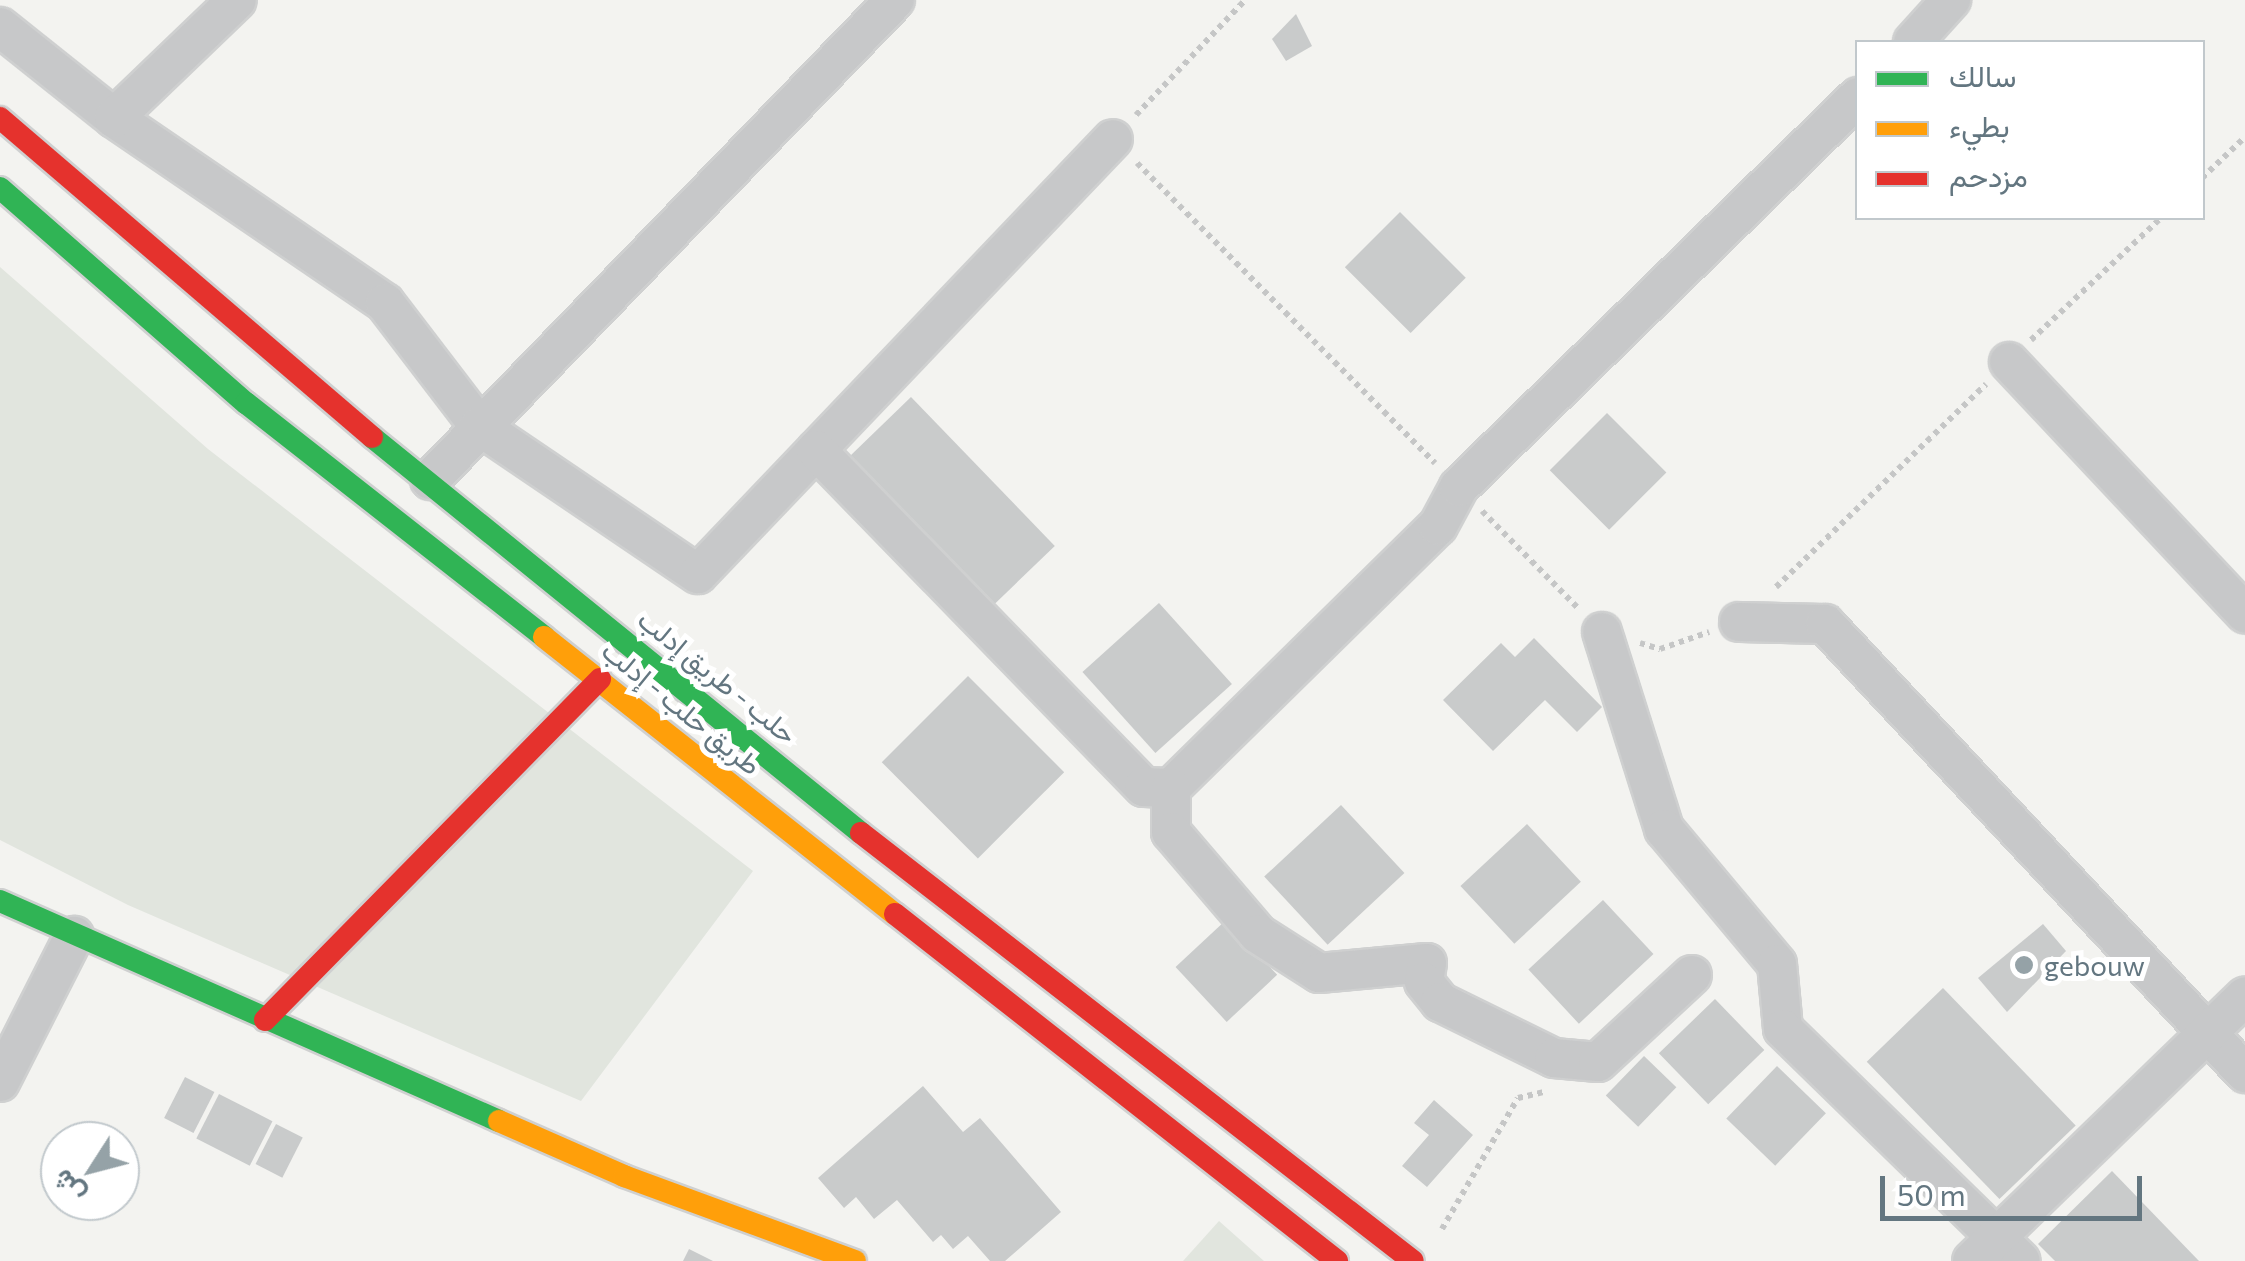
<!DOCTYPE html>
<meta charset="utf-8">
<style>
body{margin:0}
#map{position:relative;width:2245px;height:1261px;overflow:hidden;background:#f3f3f0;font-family:Commissioner,Vazirmatn,sans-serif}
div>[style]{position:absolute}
.green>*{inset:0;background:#e1e5de}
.building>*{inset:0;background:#c9cbcb;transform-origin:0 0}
.path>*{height:6px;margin-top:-3px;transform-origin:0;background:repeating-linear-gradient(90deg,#c5c6c6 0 5px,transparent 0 10px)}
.roads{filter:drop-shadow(2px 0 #cfd0d0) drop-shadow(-2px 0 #cfd0d0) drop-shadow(0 2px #cfd0d0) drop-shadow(0 -2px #cfd0d0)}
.street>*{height:38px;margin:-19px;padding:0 19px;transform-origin:19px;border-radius:19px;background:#c7c8c9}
.fast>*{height:22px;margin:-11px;padding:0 11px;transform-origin:11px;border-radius:11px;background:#30b455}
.slow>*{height:22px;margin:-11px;padding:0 11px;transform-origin:11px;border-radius:11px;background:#ff9f0a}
.jam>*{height:22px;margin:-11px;padding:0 11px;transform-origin:11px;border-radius:11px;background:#e5322d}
.dots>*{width:28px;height:28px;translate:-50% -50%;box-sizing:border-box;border:5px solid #fff;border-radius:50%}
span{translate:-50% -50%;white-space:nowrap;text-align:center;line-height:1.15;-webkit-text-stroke:10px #fff;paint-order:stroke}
.street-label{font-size:28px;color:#637680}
.poi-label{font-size:28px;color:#637680}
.left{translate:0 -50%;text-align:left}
.legend{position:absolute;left:1855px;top:40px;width:350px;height:180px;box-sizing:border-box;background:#fff;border:2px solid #c1c8cc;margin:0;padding:12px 18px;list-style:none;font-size:30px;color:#637680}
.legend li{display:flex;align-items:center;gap:20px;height:50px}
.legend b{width:50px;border:2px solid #c1c8cc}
.north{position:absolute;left:40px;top:1121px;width:100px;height:100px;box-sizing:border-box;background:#fff;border:2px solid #c1c8cc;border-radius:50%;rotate:234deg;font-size:28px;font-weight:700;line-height:40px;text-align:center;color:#637680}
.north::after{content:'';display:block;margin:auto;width:35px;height:45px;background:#95a2a7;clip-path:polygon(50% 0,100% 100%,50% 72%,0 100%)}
.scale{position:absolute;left:1880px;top:1176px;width:262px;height:45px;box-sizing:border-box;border:5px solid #637680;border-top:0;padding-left:12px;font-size:30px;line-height:35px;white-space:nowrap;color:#637680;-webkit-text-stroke:8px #fff;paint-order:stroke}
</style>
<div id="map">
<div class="green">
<div style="clip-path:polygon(0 267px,208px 449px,753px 871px,581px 1101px,128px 905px,0 840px)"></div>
<div style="clip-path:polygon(1219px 1221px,1264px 1261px,1183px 1261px)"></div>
</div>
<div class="building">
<div style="clip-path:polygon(1296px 14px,1312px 46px,1286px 61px,1272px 39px)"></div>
<div style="left:1400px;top:212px;width:93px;height:78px;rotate:45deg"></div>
<div style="left:911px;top:397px;width:207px;height:88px;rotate:46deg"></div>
<div style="left:1607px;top:413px;width:84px;height:81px;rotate:45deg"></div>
<div style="left:1159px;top:603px;width:109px;height:103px;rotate:48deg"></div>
<div style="clip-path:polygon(1534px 638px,1602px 707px,1577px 732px,1545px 700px,1493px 751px,1443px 700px,1501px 643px,1515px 657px)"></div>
<div style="left:968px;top:676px;width:136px;height:122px;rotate:45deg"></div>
<div style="left:1341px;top:805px;width:93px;height:105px;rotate:47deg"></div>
<div style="left:1527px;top:824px;width:79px;height:91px;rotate:47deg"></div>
<div style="left:1603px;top:900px;width:74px;height:102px;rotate:47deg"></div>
<div style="left:1226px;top:920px;width:75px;height:69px;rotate:47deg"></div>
<div style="clip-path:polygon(2043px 924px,2066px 951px,2007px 1012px,1978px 978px)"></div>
<div style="left:1943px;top:988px;width:191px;height:106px;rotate:46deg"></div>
<div style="left:1715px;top:999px;width:71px;height:78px;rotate:46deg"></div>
<div style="left:1644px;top:1056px;width:45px;height:55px;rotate:44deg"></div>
<div style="left:1777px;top:1066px;width:68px;height:73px;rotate:44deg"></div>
<div style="left:185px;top:1077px;width:33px;height:46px;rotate:27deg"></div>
<div style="clip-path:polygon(923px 1086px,963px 1132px,980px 1118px,1061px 1212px,1005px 1261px,990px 1261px,968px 1236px,953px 1249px,941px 1235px,933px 1242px,897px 1200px,874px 1219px,856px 1197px,844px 1208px,818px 1178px)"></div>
<div style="left:219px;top:1094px;width:60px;height:50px;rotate:27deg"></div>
<div style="clip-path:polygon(1434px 1100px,1473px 1135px,1427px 1187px,1402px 1166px,1429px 1135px,1414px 1123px)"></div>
<div style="left:276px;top:1124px;width:30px;height:45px;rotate:27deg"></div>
<div style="clip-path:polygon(2112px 1171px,2199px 1261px,2055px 1261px,2038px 1244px)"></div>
<div style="clip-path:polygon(689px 1249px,713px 1261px,683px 1261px)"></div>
</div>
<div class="path">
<div style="left:1136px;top:115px;width:158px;rotate:-46.5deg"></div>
<div style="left:1137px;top:163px;width:423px;rotate:45.2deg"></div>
<div style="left:2202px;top:178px;width:59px;rotate:-43.6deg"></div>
<div style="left:2031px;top:340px;width:178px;rotate:-43.2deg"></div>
<div style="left:1482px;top:511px;width:138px;rotate:45.3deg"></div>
<div style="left:1776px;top:587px;width:292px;rotate:-44deg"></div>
<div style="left:1640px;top:643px;width:21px;rotate:17deg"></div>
<div style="left:1660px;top:649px;width:52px;rotate:-19.1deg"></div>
<div style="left:1442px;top:1229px;width:151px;rotate:-59.9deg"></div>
<div style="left:1518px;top:1098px;width:27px;rotate:-13deg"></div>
</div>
<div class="roads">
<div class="street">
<div style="left:0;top:27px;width:146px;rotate:38.6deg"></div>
<div style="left:114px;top:118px;width:328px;rotate:34.3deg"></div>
<div style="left:385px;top:303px;width:155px;rotate:52.6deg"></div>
<div style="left:479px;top:426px;width:264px;rotate:34.1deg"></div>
<div style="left:698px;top:574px;width:601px;rotate:-46.35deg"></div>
<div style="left:1913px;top:42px;width:57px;rotate:-47.9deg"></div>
<div style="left:114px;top:118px;width:170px;rotate:-43.8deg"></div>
<div style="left:2009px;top:362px;width:345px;rotate:46.8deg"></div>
<div style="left:816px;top:450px;width:470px;rotate:45.8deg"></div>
<div style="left:1144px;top:787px;width:27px;rotate:2deg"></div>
<div style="left:1171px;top:788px;width:374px;rotate:-44.5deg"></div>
<div style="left:1438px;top:526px;width:44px;rotate:-61.7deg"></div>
<div style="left:1459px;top:487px;width:558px;rotate:-44.35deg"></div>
<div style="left:430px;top:480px;width:668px;rotate:-45.91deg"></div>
<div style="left:1739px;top:622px;width:86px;rotate:1.3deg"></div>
<div style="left:1825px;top:624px;width:615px;rotate:46.91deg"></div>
<div style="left:1602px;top:632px;width:207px;rotate:72.5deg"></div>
<div style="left:1664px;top:829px;width:176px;rotate:50.1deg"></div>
<div style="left:1777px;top:964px;width:65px;rotate:84.7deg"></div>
<div style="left:1783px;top:1029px;width:332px;rotate:44.3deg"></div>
<div style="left:1171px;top:788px;width:44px;rotate:90deg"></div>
<div style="left:1171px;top:832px;width:134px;rotate:49.5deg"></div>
<div style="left:1258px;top:934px;width:72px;rotate:32.6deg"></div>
<div style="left:1319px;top:973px;width:108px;rotate:-5.3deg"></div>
<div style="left:1427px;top:963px;width:19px;rotate:99deg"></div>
<div style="left:1424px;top:982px;width:26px;rotate:51deg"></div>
<div style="left:1440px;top:1002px;width:127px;rotate:26.2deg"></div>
<div style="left:1554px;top:1058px;width:44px;rotate:5.2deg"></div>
<div style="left:1598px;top:1062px;width:128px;rotate:-42.8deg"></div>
<div style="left:0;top:1082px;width:164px;rotate:-63.1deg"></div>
<div style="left:1972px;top:1261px;width:380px;rotate:-44.1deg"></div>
</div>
<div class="fast">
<div style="left:0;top:188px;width:327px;rotate:41.2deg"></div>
<div style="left:246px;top:403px;width:379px;rotate:38.1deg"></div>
<div style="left:372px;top:437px;width:629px;rotate:39deg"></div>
<div style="left:0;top:901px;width:545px;rotate:23.79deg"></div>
</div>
<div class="slow">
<div style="left:544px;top:637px;width:447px;rotate:38.3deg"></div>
<div style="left:499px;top:1121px;width:137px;rotate:23.7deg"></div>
<div style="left:624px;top:1176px;width:246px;rotate:20.2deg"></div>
</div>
<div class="jam">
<div style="left:0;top:118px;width:490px;rotate:40.6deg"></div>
<div style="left:861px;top:833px;width:698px;rotate:37.79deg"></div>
<div style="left:895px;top:914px;width:562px;rotate:38.13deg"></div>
<div style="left:265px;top:1020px;width:478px;rotate:-45.5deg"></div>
</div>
</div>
<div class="dots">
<div style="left:2024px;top:965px;background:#95a2a7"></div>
</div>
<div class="street-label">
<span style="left:718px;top:676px;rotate:39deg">حلب - طريق إدلب</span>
<span style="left:682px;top:707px;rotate:39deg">طريق حلب - إدلب</span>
</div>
<div class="poi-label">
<span class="left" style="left:2044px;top:965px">gebouw</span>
</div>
<ul class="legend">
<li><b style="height:12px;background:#30b455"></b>سالك</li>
<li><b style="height:12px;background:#ff9f0a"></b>بطيء</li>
<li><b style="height:12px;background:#e5322d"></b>مزدحم</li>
</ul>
<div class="north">ش</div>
<div class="scale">50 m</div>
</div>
